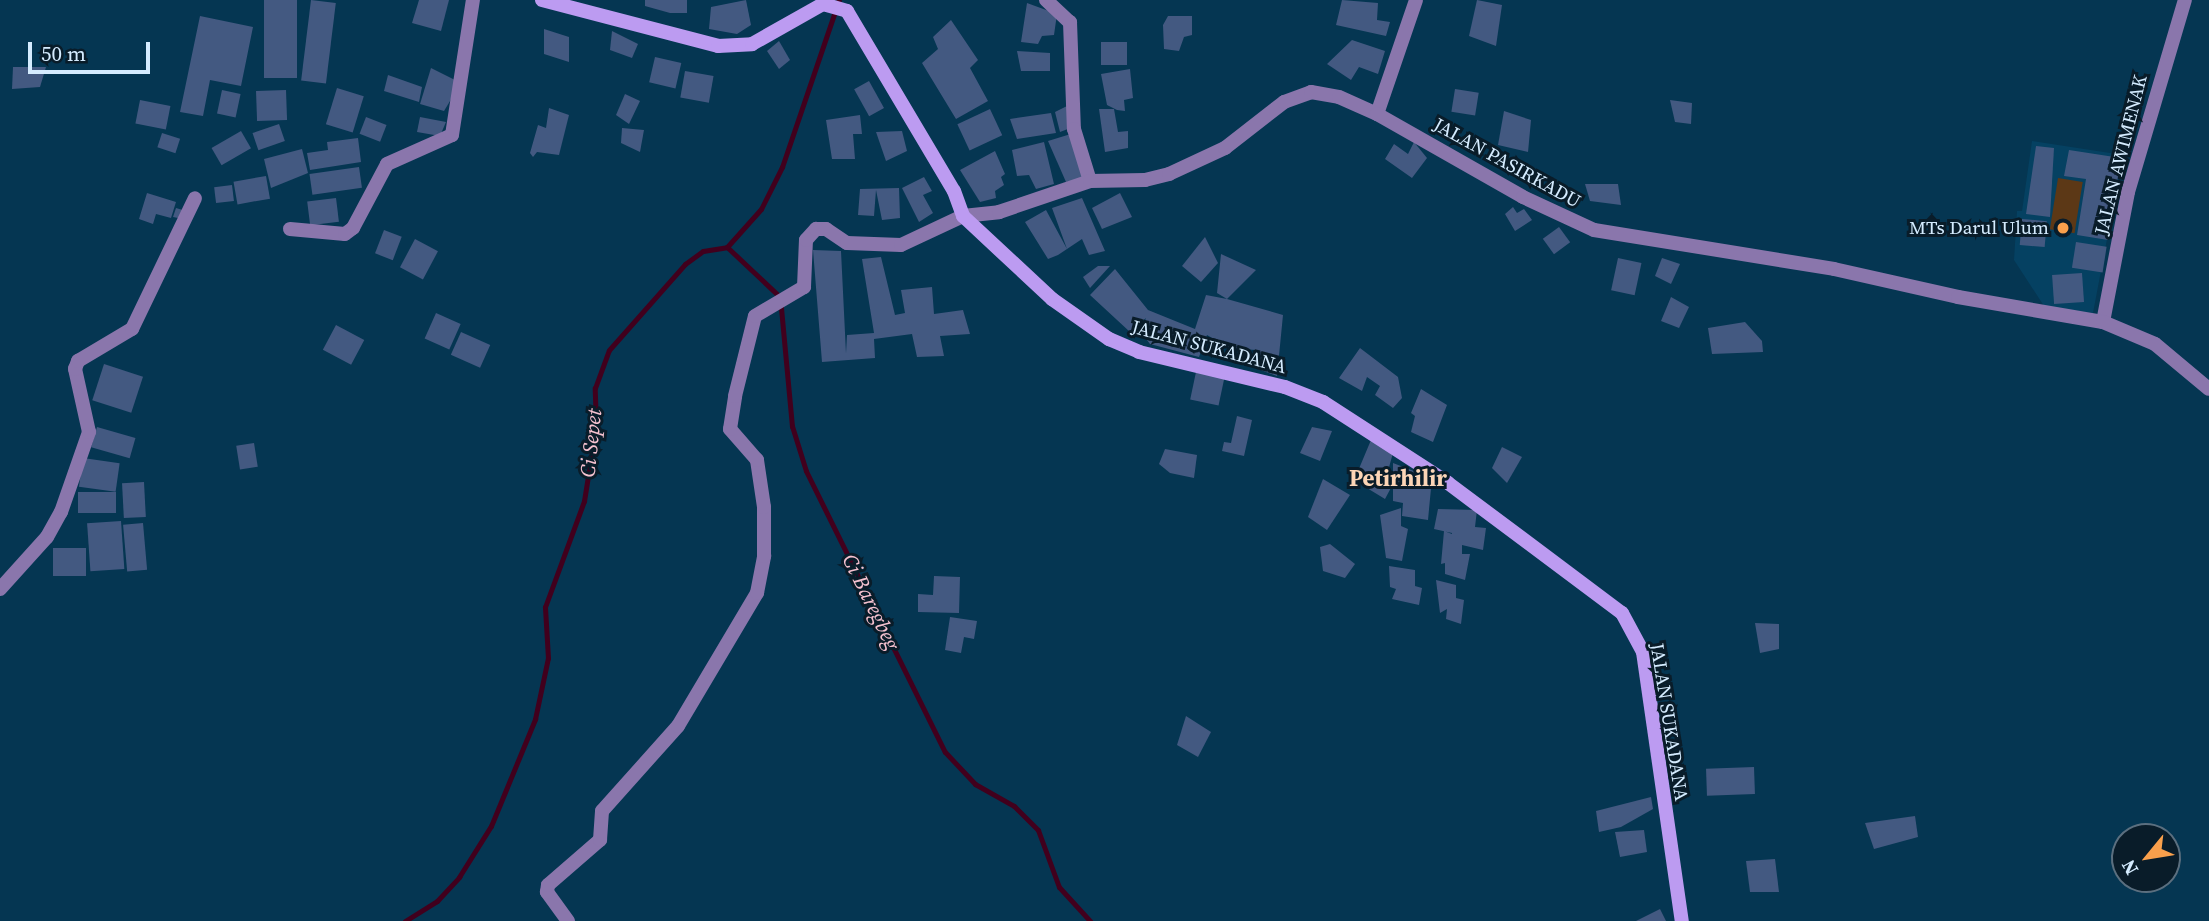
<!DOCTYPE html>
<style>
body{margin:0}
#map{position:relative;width:2209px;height:921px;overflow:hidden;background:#053652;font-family:"Source Serif 4",serif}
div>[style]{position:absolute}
.built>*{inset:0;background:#054162}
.green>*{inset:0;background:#5c3816;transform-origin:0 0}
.stream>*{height:5px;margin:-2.5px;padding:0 2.5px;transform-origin:2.5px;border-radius:2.5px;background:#41001d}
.building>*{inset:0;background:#435981;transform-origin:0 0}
.street>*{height:14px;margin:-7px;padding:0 7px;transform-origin:7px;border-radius:7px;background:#8a76ac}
.secondary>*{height:14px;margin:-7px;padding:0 7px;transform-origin:7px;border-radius:7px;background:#bc9bf1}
.dots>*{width:19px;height:19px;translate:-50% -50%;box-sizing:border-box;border:4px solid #091c29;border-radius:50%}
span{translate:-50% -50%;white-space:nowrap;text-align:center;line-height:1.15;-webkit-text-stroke:6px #091c29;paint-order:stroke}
.street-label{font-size:19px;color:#d5ecff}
.poi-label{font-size:19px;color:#d5ecff}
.right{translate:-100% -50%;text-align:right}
.water-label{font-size:21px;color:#f6c2d0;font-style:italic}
.quarter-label{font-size:23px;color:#fcd5b6;font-weight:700}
.north{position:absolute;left:2111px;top:823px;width:70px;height:70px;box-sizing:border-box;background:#091c29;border:2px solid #5b6f7f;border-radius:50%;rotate:240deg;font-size:19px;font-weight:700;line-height:28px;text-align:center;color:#d5ecff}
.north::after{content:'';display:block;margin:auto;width:24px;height:32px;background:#f9a04c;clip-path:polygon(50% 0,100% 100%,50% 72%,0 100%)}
.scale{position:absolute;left:28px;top:42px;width:122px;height:32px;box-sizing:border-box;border:4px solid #d5ecff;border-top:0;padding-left:9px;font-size:21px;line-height:24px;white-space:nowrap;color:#d5ecff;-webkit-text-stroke:5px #091c29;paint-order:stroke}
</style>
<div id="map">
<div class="built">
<div style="clip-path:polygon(2032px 141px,2123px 155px,2093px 313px,2044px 306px,2014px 260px,2017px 211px,2022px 211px)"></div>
</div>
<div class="green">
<div style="left:2058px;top:178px;width:25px;height:52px;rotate:9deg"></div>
</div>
<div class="stream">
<div style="left:727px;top:247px;width:73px;rotate:43.3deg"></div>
<div style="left:780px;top:297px;width:130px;rotate:84.7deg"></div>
<div style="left:792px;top:426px;width:47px;rotate:72.7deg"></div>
<div style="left:806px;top:471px;width:313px;rotate:63.7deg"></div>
<div style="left:945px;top:752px;width:44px;rotate:46.8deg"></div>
<div style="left:975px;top:784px;width:45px;rotate:29.4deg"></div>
<div style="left:1014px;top:806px;width:34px;rotate:45deg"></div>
<div style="left:1038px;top:830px;width:61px;rotate:69.8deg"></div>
<div style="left:1059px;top:887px;width:46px;rotate:47.6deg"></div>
<div style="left:405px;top:921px;width:38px;rotate:-32deg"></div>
<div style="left:437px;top:901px;width:33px;rotate:-47deg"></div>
<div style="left:459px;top:877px;width:60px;rotate:-57.9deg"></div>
<div style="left:491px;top:826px;width:116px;rotate:-67.6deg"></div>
<div style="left:535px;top:719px;width:62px;rotate:-78deg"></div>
<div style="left:548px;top:658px;width:51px;rotate:-93.4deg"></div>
<div style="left:545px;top:607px;width:113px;rotate:-69.8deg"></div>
<div style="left:584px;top:501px;width:76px;rotate:-80.9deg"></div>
<div style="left:596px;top:426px;width:38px;rotate:-92deg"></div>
<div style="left:595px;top:388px;width:40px;rotate:-69.8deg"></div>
<div style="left:609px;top:350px;width:115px;rotate:-48.5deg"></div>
<div style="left:685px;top:264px;width:22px;rotate:-36deg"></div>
<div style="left:703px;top:251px;width:24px;rotate:-9deg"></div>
<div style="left:727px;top:247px;width:51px;rotate:-48.2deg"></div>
<div style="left:761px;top:209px;width:47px;rotate:-63.4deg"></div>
<div style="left:782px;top:167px;width:176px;rotate:-71.2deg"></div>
</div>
<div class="building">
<div style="left:264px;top:0;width:33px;height:78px"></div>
<div style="left:311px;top:0;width:25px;height:81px;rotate:7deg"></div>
<div style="clip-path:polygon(419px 0,449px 0,441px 31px,412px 23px)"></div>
<div style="clip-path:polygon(645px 0,687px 0,687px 13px,670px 13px,645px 6px)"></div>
<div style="clip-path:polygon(746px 0,751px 25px,737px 34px,709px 29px,711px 7px)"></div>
<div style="clip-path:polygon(1342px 0,1378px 3px,1377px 20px,1390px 22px,1386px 36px,1336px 25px)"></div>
<div style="clip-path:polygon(1477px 0,1502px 5px,1496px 46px,1469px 36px)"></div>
<div style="clip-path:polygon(1027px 3px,1057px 14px,1054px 35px,1042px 36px,1038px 44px,1021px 42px)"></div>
<div style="clip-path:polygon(200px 16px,253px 27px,241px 86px,210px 80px,203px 116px,180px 112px)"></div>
<div style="clip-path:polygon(1168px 16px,1192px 16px,1192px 35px,1184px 37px,1179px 51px,1164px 49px,1163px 25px)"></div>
<div style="clip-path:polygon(951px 20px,978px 60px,970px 68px,988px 101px,956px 119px,922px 63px,938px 49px,933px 37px)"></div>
<div style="clip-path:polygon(544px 29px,569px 37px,569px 62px,544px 54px)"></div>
<div style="clip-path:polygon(612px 31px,638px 44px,632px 58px,610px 50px)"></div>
<div style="clip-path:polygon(1352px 40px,1385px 51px,1378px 74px,1359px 67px,1351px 80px,1327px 64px)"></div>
<div style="clip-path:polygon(779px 41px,790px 60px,779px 69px,767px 51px)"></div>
<div style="left:1101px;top:42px;width:26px;height:23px"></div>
<div style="clip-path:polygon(1017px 51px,1050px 53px,1050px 71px,1021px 71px)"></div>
<div style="left:655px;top:57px;width:27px;height:26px;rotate:13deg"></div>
<div style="clip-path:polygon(13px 67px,46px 67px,40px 87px,12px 89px)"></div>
<div style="clip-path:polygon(431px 68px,461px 83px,444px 111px,420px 104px)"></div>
<div style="clip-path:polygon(1130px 69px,1133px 98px,1124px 100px,1125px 111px,1117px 110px,1107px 105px,1101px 74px)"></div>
<div style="left:685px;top:71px;width:29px;height:27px;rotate:10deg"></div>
<div style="clip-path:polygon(388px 75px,422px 87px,419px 102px,384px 91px)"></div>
<div style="left:869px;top:81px;width:31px;height:17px;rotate:61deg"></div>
<div style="left:337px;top:88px;width:28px;height:38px;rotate:17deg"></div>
<div style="left:1455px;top:89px;width:24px;height:23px;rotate:9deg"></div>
<div style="left:222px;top:90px;width:19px;height:24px;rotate:12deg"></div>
<div style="left:286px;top:90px;width:30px;height:30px;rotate:88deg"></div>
<div style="clip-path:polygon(625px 94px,640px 101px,629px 124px,616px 115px)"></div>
<div style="left:140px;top:100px;width:31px;height:24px;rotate:11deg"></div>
<div style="clip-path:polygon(1670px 100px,1692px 103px,1691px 124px,1675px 122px)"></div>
<div style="clip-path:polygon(1067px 106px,1073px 127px,1060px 132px,1055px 112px)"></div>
<div style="clip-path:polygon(549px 108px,569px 115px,559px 155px,537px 152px,533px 157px,530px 153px,538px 125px,546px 128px)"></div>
<div style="left:990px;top:109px;width:29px;height:36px;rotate:65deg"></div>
<div style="clip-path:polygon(1099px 109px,1114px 109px,1118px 132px,1128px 131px,1128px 148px,1105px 152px)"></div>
<div style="clip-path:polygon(1504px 111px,1531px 120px,1528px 152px,1498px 145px)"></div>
<div style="clip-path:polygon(1051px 113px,1056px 133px,1017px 139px,1010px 119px)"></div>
<div style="clip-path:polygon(860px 115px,862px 134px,853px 134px,855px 159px,832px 159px,826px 120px)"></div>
<div style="left:366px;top:117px;width:22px;height:18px;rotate:21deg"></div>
<div style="clip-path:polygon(420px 117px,446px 122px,440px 136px,417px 132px)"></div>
<div style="left:279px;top:124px;width:18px;height:28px;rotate:71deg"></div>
<div style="clip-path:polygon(622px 128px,644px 130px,640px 152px,621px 143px)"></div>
<div style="left:241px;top:131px;width:20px;height:34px;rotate:60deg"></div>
<div style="clip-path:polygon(902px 131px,907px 151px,886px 161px,876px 132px)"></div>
<div style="left:162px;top:133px;width:19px;height:15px;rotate:18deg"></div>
<div style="clip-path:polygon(1074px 133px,1085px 178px,1066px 182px,1048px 141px)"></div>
<div style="clip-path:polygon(358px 138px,361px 162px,310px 170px,307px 153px,328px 150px,327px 142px)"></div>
<div style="clip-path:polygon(1044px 142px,1054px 184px,1036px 189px,1029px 175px,1017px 176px,1012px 150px)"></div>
<div style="clip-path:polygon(1414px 142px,1427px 158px,1412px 178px,1385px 159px,1394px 144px,1408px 154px)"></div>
<div style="clip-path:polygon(2036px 146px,2054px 148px,2050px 217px,2026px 214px)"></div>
<div style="clip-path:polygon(302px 149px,308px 173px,271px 188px,264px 159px)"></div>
<div style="clip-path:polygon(2069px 150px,2121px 158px,2108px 240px,2077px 235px,2086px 179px,2064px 176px)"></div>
<div style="clip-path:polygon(995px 151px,1005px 174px,1001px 177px,1004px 185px,995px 191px,996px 198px,980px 202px,960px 170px)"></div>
<div style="left:359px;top:167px;width:21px;height:50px;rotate:82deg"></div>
<div style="left:266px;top:176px;width:23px;height:33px;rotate:80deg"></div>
<div style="clip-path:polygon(924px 177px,932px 191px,923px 195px,933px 213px,919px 222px,902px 188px)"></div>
<div style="clip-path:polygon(1585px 184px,1618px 184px,1621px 205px,1590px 201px)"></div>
<div style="left:232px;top:185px;width:16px;height:18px;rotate:83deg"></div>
<div style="clip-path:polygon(899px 188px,900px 218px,882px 220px,876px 190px,874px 216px,858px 215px,860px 189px)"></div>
<div style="clip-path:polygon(147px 193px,176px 202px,171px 218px,156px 214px,153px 224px,139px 219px)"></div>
<div style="clip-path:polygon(1120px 193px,1132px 217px,1102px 229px,1092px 208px)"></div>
<div style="left:336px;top:198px;width:24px;height:29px;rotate:83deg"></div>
<div style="clip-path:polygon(1082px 198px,1105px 251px,1089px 255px,1082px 239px,1058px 255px,1048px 259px,1025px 222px,1046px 210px,1067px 249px,1052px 208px)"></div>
<div style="clip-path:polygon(1513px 207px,1517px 213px,1524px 209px,1532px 220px,1515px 231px,1505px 214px)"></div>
<div style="clip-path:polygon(176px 208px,186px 211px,183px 219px,173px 217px)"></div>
<div style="left:2022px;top:219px;width:25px;height:26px;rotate:5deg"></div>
<div style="left:1559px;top:227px;width:19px;height:20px;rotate:54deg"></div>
<div style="left:384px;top:230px;width:19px;height:25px;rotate:21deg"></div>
<div style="clip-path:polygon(1205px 237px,1218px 263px,1201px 282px,1182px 266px)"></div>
<div style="left:415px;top:239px;width:26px;height:32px;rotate:28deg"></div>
<div style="left:2076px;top:242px;width:31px;height:26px;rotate:9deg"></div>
<div style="clip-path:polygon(813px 250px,841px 251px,846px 353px,847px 335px,874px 333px,862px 259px,881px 257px,895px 315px,905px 313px,901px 290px,932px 287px,934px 314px,963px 310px,970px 334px,940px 336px,944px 356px,917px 357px,912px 334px,874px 339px,875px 358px,822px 362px)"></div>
<div style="clip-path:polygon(1221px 254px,1256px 270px,1227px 299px,1283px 315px,1277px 376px,1258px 369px,1256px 350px,1229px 348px,1207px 335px,1199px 357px,1150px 344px,1141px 332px,1146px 318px,1130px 332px,1090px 295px,1115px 269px,1148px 310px,1195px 329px,1206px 295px,1227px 299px,1217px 293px)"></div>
<div style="left:1618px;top:258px;width:24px;height:33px;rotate:12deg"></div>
<div style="clip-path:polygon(1662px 258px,1680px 264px,1671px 284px,1655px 276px)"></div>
<div style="clip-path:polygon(1098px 266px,1110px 266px,1090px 288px,1083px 277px)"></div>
<div style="left:2082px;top:273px;width:29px;height:30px;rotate:86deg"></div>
<div style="clip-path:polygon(1671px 297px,1689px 307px,1679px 328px,1661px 321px)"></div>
<div style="left:436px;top:313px;width:27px;height:28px;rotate:24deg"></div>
<div style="clip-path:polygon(1745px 322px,1762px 341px,1763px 352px,1712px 354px,1708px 328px)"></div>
<div style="left:336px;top:325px;width:32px;height:28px;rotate:28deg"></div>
<div style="left:461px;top:332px;width:32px;height:25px;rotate:24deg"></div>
<div style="clip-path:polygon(1360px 348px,1398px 377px,1402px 398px,1393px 408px,1375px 395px,1380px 386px,1367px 377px,1362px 391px,1339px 378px)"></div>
<div style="left:104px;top:364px;width:41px;height:38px;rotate:18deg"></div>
<div style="left:1196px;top:372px;width:29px;height:28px;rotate:12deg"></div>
<div style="clip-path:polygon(1421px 389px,1447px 405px,1433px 442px,1411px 432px,1415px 416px,1411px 413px)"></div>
<div style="clip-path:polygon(1237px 416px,1252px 420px,1244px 456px,1222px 451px,1224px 442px,1231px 443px)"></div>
<div style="left:97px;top:427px;width:40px;height:21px;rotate:16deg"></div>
<div style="clip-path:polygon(1312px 427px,1332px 431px,1320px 461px,1300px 453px)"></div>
<div style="clip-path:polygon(1371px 440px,1393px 453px,1386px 478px,1393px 481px,1393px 463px,1432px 478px,1428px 520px,1402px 516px,1403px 503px,1393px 501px,1393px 484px,1385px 499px,1362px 485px,1366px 475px,1358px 471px)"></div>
<div style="left:254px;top:443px;width:24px;height:18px;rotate:81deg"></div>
<div style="clip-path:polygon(1502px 447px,1522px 457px,1507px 483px,1492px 468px)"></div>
<div style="clip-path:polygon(1165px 449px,1197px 455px,1194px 478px,1170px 473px,1159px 464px)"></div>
<div style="left:83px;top:458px;width:37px;height:29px;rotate:8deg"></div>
<div style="clip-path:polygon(1323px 479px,1350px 495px,1327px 530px,1308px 517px)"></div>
<div style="left:144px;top:482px;width:35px;height:22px;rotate:87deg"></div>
<div style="left:78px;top:492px;width:38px;height:21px"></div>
<div style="clip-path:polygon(1401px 508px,1401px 526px,1408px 529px,1402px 561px,1386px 558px,1380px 515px)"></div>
<div style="clip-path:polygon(1438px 509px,1477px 510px,1475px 527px,1486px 528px,1483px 550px,1462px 545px,1462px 554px,1470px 554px,1465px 580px,1445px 574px,1445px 563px,1441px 564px,1444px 531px,1452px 534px,1452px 533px,1434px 529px)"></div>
<div style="left:121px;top:521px;width:48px;height:34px;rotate:86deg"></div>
<div style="left:143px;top:523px;width:47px;height:20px;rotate:85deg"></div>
<div style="clip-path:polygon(1330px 544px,1355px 564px,1345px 578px,1323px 571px,1320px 547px)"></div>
<div style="left:86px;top:548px;width:28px;height:33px;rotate:90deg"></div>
<div style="clip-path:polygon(1389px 566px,1415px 570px,1415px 586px,1422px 588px,1419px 605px,1392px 599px,1396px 589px,1390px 587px)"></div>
<div style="clip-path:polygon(934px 576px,960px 577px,959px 613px,918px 612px,918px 594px,933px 595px)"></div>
<div style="clip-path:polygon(1436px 580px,1456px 585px,1456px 598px,1464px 600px,1461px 624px,1446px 619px,1447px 609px,1440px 613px)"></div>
<div style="clip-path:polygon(950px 617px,977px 621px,974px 639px,964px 637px,961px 653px,945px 650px)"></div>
<div style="clip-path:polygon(1755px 623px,1779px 624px,1779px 649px,1760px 653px)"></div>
<div style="clip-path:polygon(1186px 716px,1211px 732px,1198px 757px,1177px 745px)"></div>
<div style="left:1754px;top:767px;width:27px;height:48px;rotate:88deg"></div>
<div style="clip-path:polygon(1651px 797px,1653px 809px,1621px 827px,1599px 832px,1596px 811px)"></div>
<div style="clip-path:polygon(1915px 816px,1918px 837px,1874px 849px,1865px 823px)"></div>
<div style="clip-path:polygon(1644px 830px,1647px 852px,1620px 857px,1615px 832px)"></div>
<div style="clip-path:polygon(1775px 859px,1779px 892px,1750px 892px,1746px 861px)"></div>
<div style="clip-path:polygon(1660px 909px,1666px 921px,1636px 921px)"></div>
</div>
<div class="street">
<div style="left:1046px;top:0;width:33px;rotate:43deg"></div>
<div style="left:1070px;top:22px;width:107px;rotate:87.9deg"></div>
<div style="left:1074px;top:129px;width:54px;rotate:72.9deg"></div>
<div style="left:1377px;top:114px;width:120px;rotate:-71.1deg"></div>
<div style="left:290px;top:229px;width:55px;rotate:5.2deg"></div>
<div style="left:345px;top:234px;width:10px;rotate:-37deg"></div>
<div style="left:353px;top:228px;width:72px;rotate:-62deg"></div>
<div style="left:387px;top:164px;width:71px;rotate:-24deg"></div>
<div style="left:452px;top:135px;width:137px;rotate:-81.2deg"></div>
<div style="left:2103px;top:322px;width:132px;rotate:-79.1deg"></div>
<div style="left:2128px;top:192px;width:200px;rotate:-73.5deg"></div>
<div style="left:0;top:589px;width:70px;rotate:-47.9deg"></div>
<div style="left:47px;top:537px;width:29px;rotate:-61deg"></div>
<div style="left:61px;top:512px;width:85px;rotate:-70.7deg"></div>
<div style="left:89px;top:432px;width:65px;rotate:-102.5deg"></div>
<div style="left:75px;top:369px;width:9px;rotate:-69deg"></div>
<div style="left:78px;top:361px;width:63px;rotate:-30.7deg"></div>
<div style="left:132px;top:329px;width:145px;rotate:-64.3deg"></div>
<div style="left:568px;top:921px;width:36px;rotate:-126deg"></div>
<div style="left:547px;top:892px;width:7px;rotate:-82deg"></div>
<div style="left:548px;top:885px;width:69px;rotate:-40.9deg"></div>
<div style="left:600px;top:840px;width:29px;rotate:-86deg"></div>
<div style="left:602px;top:811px;width:114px;rotate:-48.2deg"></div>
<div style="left:678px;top:726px;width:155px;rotate:-59.3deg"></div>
<div style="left:757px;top:593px;width:38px;rotate:-79deg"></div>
<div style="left:764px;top:556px;width:49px;rotate:-90deg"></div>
<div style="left:764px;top:507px;width:48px;rotate:-98.5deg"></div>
<div style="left:757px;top:460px;width:41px;rotate:-131.1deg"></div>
<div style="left:730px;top:429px;width:33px;rotate:-81deg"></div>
<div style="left:735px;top:396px;width:82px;rotate:-76deg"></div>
<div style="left:755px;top:316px;width:57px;rotate:-30.6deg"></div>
<div style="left:804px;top:287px;width:47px;rotate:-87.6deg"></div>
<div style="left:806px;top:240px;width:15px;rotate:-48deg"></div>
<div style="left:816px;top:229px;width:10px"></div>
<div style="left:826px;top:229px;width:25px;rotate:34deg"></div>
<div style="left:847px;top:243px;width:54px;rotate:2.1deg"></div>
<div style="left:901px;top:245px;width:68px;rotate:-25.1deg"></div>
<div style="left:963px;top:216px;width:36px;rotate:-6deg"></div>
<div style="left:999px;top:212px;width:96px;rotate:-18.8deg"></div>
<div style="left:1090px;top:181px;width:55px;rotate:-1deg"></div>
<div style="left:1145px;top:180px;width:25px;rotate:-14deg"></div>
<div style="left:1169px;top:174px;width:62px;rotate:-24.9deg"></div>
<div style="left:1225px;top:148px;width:75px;rotate:-37.9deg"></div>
<div style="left:1284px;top:102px;width:29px;rotate:-20deg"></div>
<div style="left:1311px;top:92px;width:28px;rotate:10deg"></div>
<div style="left:1339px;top:97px;width:42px;rotate:24.1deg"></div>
<div style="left:1377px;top:114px;width:168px;rotate:29.6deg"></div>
<div style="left:1523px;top:197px;width:78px;rotate:24.9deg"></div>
<div style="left:1594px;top:230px;width:243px;rotate:9.2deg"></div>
<div style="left:1834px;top:269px;width:127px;rotate:12.7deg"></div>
<div style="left:1958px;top:297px;width:147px;rotate:9.8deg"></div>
<div style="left:2103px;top:322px;width:56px;rotate:22.9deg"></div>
<div style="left:2155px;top:344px;width:70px;rotate:39.8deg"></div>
</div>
<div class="secondary">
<div style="left:542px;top:0;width:182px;rotate:14.6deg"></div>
<div style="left:718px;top:46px;width:34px;rotate:-3deg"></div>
<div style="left:752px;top:44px;width:81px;rotate:-29.4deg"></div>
<div style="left:823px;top:4px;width:25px;rotate:16deg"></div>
<div style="left:847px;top:11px;width:209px;rotate:59.3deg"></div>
<div style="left:954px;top:191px;width:27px;rotate:70deg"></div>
<div style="left:963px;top:216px;width:122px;rotate:43deg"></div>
<div style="left:1052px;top:299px;width:70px;rotate:35.1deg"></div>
<div style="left:1109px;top:339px;width:33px;rotate:23deg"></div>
<div style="left:1139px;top:352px;width:150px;rotate:13.5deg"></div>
<div style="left:1285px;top:387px;width:41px;rotate:21.5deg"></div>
<div style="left:1323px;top:402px;width:149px;rotate:32.9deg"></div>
<div style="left:1448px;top:483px;width:217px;rotate:36.8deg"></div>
<div style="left:1622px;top:613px;width:44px;rotate:61.7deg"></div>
<div style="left:1643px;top:652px;width:272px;rotate:81.8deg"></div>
</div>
<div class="dots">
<div style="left:2063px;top:228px;background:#f9a04c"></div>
</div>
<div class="street-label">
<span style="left:2121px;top:155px;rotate:-76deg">JALAN AWIMENAK</span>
<span style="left:1507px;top:163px;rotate:29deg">JALAN PASIRKADU</span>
<span style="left:1209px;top:347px;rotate:15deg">JALAN SUKADANA</span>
<span style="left:1669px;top:722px;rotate:81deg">JALAN SUKADANA</span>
</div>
<div class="poi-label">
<span class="right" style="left:2049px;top:228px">MTs Darul Ulum</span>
</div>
<div class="water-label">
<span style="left:591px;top:443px;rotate:-84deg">Ci Sepet</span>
<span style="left:871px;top:602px;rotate:64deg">Ci Baregbeg</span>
</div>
<div class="quarter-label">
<span style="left:1398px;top:478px">Petirhilir</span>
</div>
<div class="north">N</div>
<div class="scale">50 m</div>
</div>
